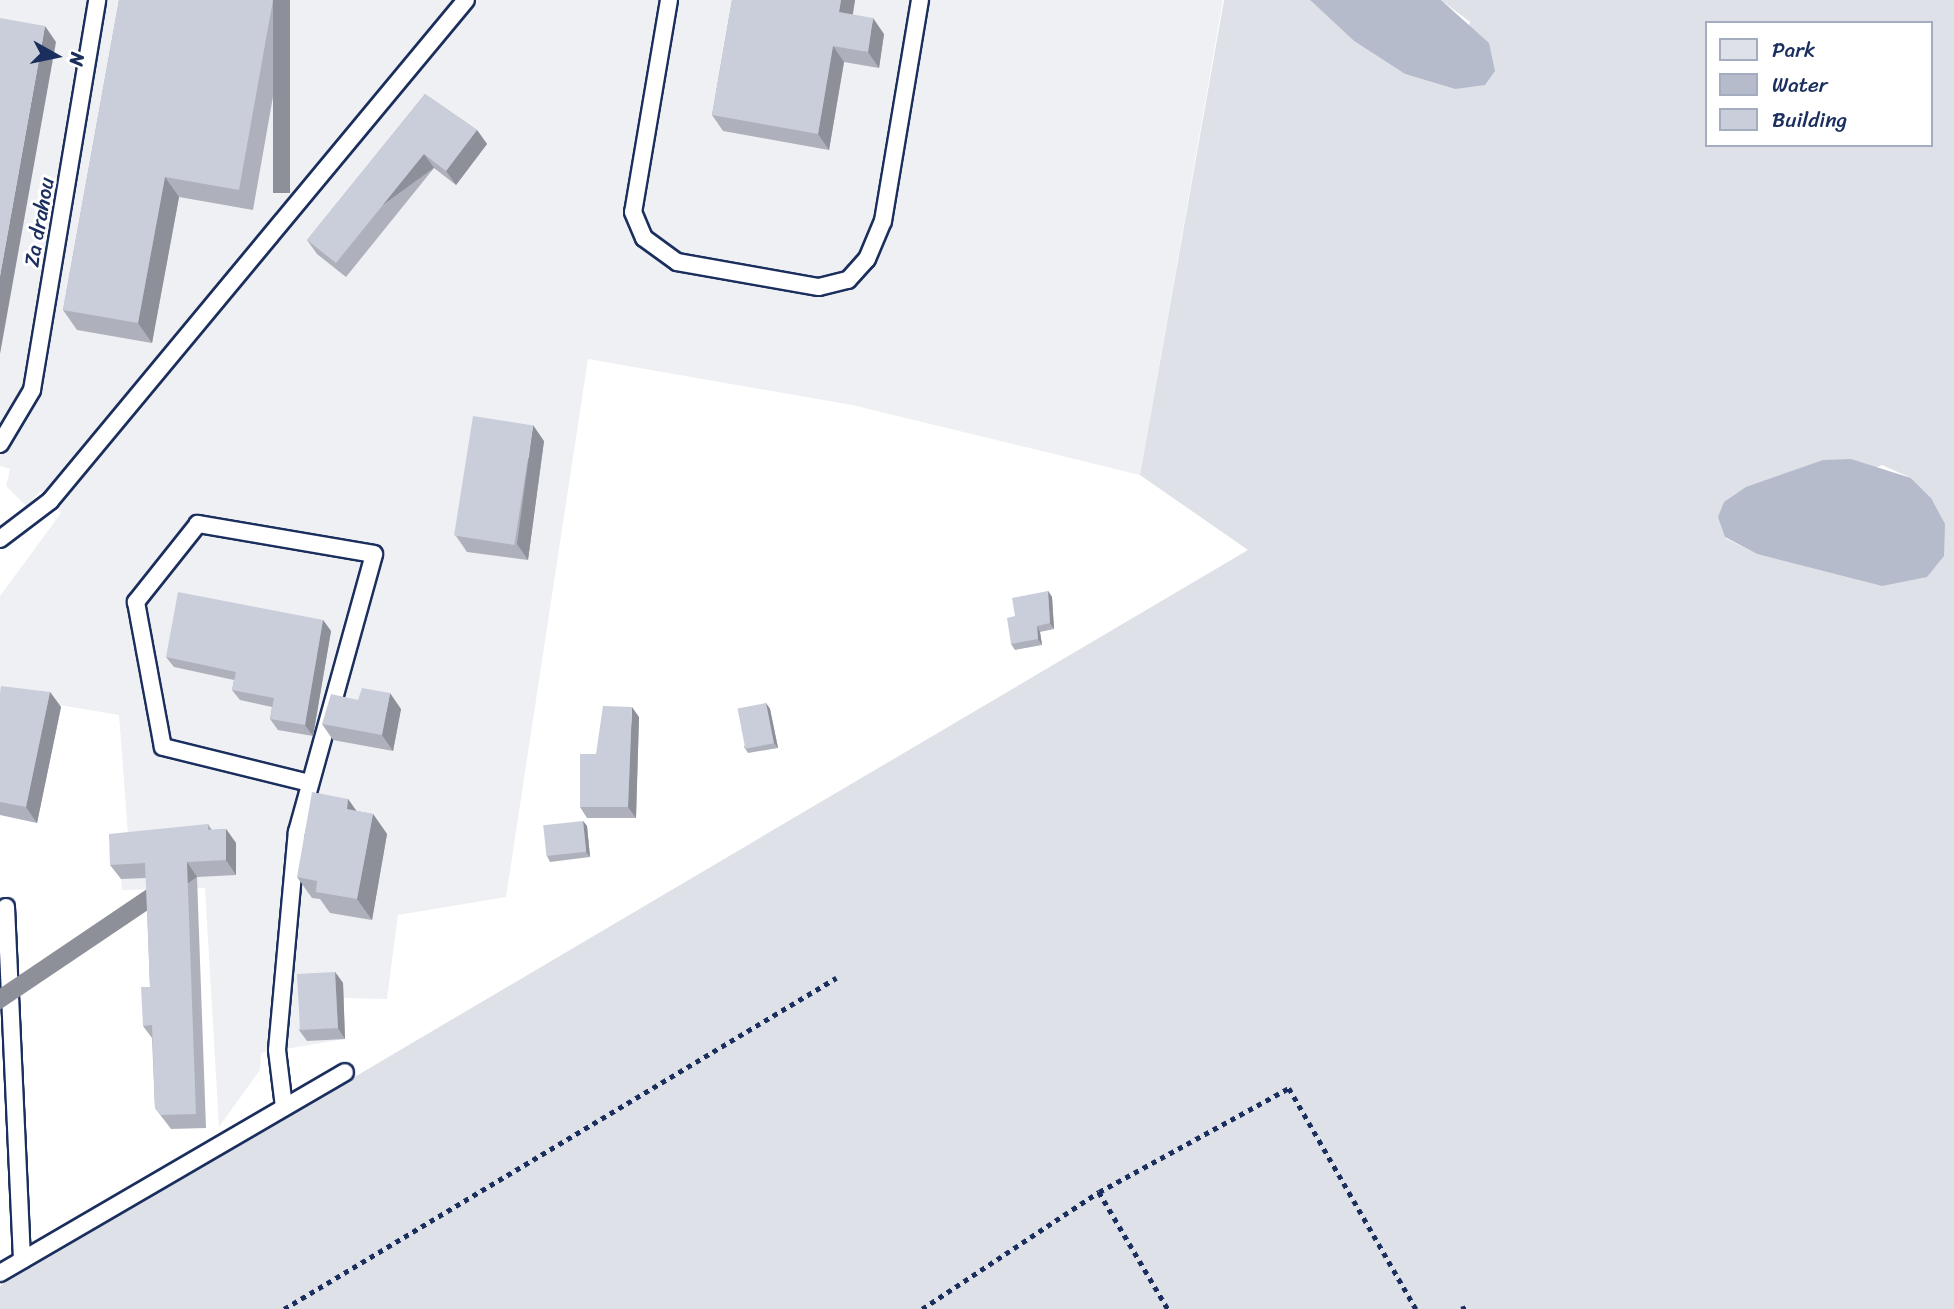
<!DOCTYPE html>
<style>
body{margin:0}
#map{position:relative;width:1954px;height:1309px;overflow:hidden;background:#fff;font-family:Sriracha,sans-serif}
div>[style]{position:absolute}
.built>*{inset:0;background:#eff0f4}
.green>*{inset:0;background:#dee1e7}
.water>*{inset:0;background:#b5bbca}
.path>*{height:4.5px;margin-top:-2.25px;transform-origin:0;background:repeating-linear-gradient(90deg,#1b2f5e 0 5px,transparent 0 10px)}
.roads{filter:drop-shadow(2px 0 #1b2f5e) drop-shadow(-2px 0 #1b2f5e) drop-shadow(0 2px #1b2f5e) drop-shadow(0 -2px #1b2f5e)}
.lane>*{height:16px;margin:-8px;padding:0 8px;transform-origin:8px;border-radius:8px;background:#fff}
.wall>*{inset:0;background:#aeb1bb}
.shaded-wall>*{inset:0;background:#8d9099;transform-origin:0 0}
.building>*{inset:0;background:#caceda;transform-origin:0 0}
span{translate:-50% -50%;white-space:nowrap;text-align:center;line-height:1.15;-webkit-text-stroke:6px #fff;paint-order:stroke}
.street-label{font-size:21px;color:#1b2f5e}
.legend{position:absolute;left:1705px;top:21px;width:228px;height:126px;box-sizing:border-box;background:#fff;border:2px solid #a4acbf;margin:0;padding:9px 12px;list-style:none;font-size:21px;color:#1b2f5e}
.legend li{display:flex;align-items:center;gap:14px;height:35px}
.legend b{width:35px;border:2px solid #a4acbf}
.north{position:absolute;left:21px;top:21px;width:70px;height:70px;-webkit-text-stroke:5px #fff;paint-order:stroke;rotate:99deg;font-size:19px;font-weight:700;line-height:28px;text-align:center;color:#1b2f5e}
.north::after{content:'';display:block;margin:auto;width:24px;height:32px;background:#1b2f5e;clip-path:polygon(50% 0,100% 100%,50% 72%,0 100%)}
</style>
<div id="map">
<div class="built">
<div style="clip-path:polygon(0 0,1223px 0,1140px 475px,852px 405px,588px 359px,506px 897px,398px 915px,387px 999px,342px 998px,345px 1039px,261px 1053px,260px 1070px,219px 1127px,205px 888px,122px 890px,119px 849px,129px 848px,119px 715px,0 695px,0 596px,61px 513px,40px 491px,27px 507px,6px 486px,10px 469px,0 466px)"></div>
</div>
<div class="green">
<div style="clip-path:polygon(evenodd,1224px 0,1310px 0,1354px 41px,1405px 74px,1455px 89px,1470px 22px,1441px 0,1954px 0,1954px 1309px,0 1309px,0 1286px,1248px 550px,1140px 475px,1224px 0,1707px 23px,1931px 23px,1931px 145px,1707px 145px,1707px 23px,1224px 0,1882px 465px,1911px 478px,1931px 498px,1882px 586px,1757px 554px,1725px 538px,1882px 465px)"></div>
</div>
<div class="water">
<div style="clip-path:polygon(1310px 0,1441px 0,1489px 43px,1495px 71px,1485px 85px,1455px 89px,1405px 74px,1354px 41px)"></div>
<div style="clip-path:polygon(1851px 459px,1911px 478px,1931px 498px,1945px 524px,1944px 556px,1927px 577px,1882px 586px,1757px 554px,1725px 537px,1718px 517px,1724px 502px,1746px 487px,1823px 460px)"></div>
</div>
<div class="path">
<div style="left:1099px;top:1192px;width:136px;rotate:59.5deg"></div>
<div style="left:284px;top:1309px;width:644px;rotate:-30.95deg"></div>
<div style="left:922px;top:1309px;width:212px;rotate:-33.5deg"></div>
<div style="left:1099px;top:1192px;width:217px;rotate:-28.7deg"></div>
<div style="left:1289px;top:1088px;width:255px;rotate:60.1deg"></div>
<div style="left:1461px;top:1309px;width:9px;rotate:-18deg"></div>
</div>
<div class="roads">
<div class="lane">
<div style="left:669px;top:0;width:215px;rotate:99.6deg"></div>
<div style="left:633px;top:212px;width:28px;rotate:67deg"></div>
<div style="left:644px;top:238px;width:41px;rotate:36deg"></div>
<div style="left:677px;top:262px;width:144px;rotate:10deg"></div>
<div style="left:819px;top:287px;width:30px;rotate:-14deg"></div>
<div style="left:848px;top:280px;width:28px;rotate:-48deg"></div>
<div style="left:867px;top:259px;width:41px;rotate:-67.2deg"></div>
<div style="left:883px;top:221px;width:224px;rotate:-80.5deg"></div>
<div style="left:0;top:444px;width:63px;rotate:-59.3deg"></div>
<div style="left:32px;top:390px;width:395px;rotate:-80.5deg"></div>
<div style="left:0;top:539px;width:63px;rotate:-37.2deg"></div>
<div style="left:50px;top:501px;width:651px;rotate:-50.3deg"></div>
<div style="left:6px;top:907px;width:353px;rotate:87.4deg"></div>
<div style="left:284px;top:1107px;width:57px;rotate:-97deg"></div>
<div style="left:277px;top:1050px;width:219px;rotate:-84.8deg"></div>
<div style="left:297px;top:832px;width:288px;rotate:-74.5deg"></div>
<div style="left:374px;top:554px;width:179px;rotate:-170.3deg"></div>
<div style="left:198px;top:524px;width:100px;rotate:128.5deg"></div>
<div style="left:136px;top:602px;width:147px;rotate:79.5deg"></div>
<div style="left:163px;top:747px;width:151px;rotate:13.8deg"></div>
<div style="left:0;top:1273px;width:399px;rotate:-30.2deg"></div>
</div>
</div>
<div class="wall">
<div style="clip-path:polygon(119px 0,290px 0,253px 210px,179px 197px,152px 343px,77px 330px,63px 310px)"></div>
<div style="clip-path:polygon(732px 0,855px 0,853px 15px,884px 34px,879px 68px,844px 62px,829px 150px,723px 131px,712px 115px)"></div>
<div style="clip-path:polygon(425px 94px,477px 130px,487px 144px,456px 185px,434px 168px,346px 277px,317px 254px,307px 240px)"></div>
<div style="clip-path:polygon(544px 441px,528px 560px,467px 552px,456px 536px)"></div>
<div style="clip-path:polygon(1048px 591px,1052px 597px,1054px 629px,1040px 632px,1042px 645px,1015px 650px,1011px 644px,1015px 616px)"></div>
<div style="clip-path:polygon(323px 620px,331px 631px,313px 736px,278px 730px,270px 719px,272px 707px,240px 700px,232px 690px,234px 680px,174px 667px,166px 657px)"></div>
<div style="clip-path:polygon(50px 692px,61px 707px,37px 823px,0 815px,0 693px)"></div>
<div style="clip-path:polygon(766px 703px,770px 709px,778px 748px,748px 753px,744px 747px)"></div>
<div style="clip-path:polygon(401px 709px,393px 751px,333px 740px,322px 724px)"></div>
<div style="clip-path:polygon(639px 717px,636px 818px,587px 818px,580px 807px,596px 754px)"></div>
<div style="clip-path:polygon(348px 799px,356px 811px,373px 814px,387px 834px,372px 920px,330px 913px,320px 899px,312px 898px,297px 877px)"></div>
<div style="clip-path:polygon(583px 821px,587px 826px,590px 857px,550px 862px,547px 856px)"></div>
<div style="clip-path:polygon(208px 824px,212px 830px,226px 829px,236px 843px,236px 875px,197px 877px,206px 1128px,171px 1129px,155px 1108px,152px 1038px,143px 1026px,150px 987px,146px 878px,121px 879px,110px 865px)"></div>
<div style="clip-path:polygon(335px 972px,343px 983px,345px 1039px,307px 1041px,299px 1030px)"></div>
</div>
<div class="shaded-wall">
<div style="left:273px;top:0;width:17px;height:193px"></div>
<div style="clip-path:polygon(841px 0,855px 0,850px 28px,839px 12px)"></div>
<div style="clip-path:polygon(873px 18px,884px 34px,879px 68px,868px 52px)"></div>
<div style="clip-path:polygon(45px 26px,56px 42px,0 354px,0 276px)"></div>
<div style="clip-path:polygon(833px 46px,844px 62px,829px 150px,818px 134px)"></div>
<div style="clip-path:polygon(477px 130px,487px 144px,456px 185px,446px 171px)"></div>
<div style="left:424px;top:154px;width:17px;height:140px;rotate:54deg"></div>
<div style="clip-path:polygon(165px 177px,179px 197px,152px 343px,138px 323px)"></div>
<div style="clip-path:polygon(533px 425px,544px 441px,528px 560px,517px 544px)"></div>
<div style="clip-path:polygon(1048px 591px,1052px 597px,1054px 629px,1050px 623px)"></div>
<div style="clip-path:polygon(323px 620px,331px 631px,313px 736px,305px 725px)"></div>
<div style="clip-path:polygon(1037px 626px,1040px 632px,1042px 645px,1038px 639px)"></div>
<div style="clip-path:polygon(50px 692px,61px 707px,37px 823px,26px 807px)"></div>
<div style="clip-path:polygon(390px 693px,401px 709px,393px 751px,382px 735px)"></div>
<div style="clip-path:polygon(766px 703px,770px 709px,778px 748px,774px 743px)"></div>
<div style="clip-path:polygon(632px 707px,639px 717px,636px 818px,628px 807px)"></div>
<div style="clip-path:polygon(348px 799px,363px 820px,347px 809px)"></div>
<div style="clip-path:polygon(373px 814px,387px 834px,372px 920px,357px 899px)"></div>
<div style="clip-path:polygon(583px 821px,587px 826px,590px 857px,586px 852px)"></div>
<div style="clip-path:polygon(226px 829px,236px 843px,236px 875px,226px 860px)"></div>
<div style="left:187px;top:862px;width:18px;height:252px;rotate:56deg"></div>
<div style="clip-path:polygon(335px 972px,343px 983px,345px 1039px,338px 1028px)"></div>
</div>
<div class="building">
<div style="clip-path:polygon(119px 0,273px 0,239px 190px,165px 177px,138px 323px,63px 310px)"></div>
<div style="clip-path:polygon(732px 0,841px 0,839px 12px,873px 18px,868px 52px,833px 46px,818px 134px,712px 115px)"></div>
<div style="clip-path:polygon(0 18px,45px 26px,0 276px)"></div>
<div style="clip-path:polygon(425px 94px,477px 130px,446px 171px,424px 154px,336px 263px,307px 240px)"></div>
<div style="left:473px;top:416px;width:61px;height:121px;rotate:9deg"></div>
<div style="clip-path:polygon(1048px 591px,1050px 623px,1037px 626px,1038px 639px,1011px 644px,1007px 618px,1015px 616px,1012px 598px)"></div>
<div style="clip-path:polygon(178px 592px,323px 620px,305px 725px,270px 719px,274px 698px,232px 690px,236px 672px,166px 657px)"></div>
<div style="clip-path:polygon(1px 686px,50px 692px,26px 807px,0 802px,0 693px)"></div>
<div style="clip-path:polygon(362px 688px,390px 693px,382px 735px,322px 724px,331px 694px,358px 700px)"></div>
<div style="left:766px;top:703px;width:41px;height:29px;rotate:79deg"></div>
<div style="clip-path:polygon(603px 706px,632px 707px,628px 807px,580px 807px,580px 754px,596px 754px)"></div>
<div style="clip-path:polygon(312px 792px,348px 799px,347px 809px,373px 814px,357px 899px,316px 892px,317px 881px,297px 877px)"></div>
<div style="left:583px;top:821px;width:31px;height:40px;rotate:84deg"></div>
<div style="clip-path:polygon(208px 824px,208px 830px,226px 829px,226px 860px,187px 862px,196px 1114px,161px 1115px,155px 1108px,152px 1025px,143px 1026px,141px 987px,150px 987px,145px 863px,110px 865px,109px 834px)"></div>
<div style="left:335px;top:972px;width:56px;height:38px;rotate:87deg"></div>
</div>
<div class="street-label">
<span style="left:39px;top:222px;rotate:-80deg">Za drahou</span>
</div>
<ul class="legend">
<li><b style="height:19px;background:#dee1e7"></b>Park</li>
<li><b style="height:19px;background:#b5bbca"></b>Water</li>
<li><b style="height:19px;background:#caceda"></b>Building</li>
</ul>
<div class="north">N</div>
</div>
